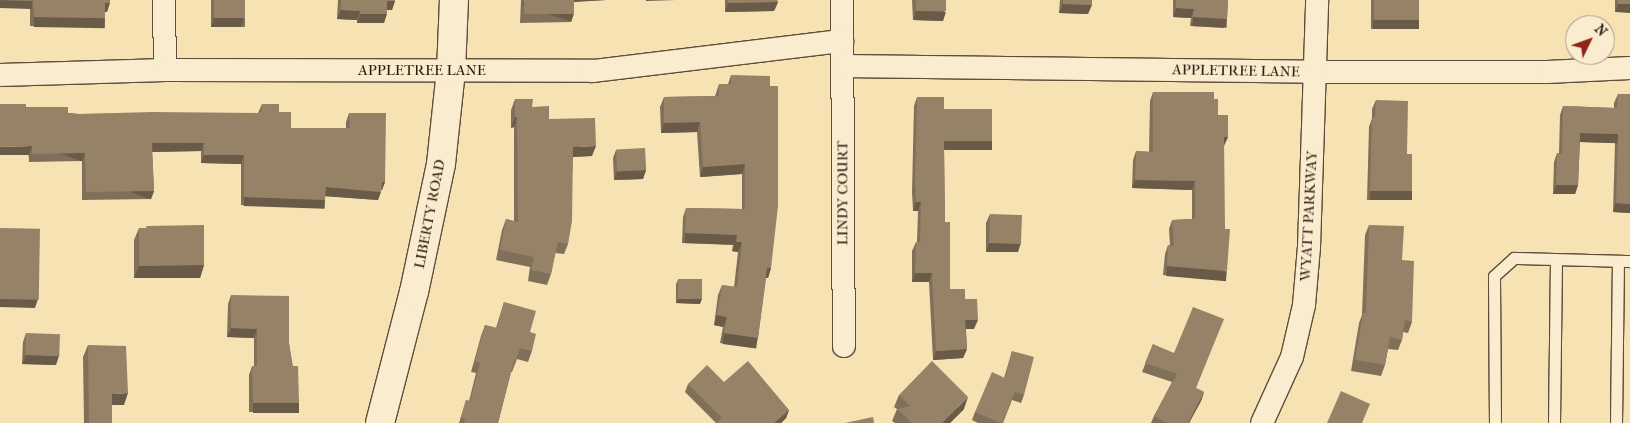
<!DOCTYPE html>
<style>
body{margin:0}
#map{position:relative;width:1630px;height:423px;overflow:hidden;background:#f7e2b4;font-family:"IM FELL French Canon",serif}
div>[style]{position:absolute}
.roads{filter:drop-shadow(1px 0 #604d3b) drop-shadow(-1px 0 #604d3b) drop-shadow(0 1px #604d3b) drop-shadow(0 -1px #604d3b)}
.service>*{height:11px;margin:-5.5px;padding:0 5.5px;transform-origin:5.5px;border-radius:5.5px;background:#faecce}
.minor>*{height:22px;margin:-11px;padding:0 11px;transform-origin:11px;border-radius:11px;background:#faecce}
.secondary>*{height:28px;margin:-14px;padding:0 14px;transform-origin:14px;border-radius:14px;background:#faecce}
.wall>*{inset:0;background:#817059;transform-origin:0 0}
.shaded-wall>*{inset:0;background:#695b48;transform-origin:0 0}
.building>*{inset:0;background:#968267;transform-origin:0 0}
span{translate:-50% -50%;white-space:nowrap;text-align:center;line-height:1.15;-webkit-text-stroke:4.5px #faecce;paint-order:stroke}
.street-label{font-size:15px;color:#2d1b13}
.north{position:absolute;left:1565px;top:15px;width:50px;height:50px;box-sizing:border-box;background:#faecce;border:1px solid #a89883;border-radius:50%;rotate:48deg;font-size:14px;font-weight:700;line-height:20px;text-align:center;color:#2d1b13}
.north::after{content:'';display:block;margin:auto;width:18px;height:22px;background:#8f2418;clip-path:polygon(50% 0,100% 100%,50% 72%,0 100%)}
</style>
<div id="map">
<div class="roads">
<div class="service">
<div style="left:1495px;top:423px;width:147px;rotate:-90.4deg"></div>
<div style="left:1494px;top:276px;width:27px;rotate:-42deg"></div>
<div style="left:1514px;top:258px;width:116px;rotate:1.5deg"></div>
<div style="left:1554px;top:423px;width:163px;rotate:-89.3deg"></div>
<div style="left:1616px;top:423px;width:162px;rotate:-89.3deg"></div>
</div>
<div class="minor">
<div style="left:164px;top:0;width:70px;rotate:89.2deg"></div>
<div style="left:842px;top:0;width:346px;rotate:89.7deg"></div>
<div style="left:842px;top:66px;width:474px;rotate:0.7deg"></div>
<div style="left:1316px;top:72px;width:231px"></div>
<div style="left:1547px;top:72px;width:83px;rotate:-2.8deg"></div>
<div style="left:0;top:75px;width:165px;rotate:-1.7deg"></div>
<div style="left:165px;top:70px;width:428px;rotate:0.1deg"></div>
<div style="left:593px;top:71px;width:251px;rotate:-6.9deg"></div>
<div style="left:1262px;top:423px;width:72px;rotate:-65.6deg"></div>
<div style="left:1292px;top:357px;width:53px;rotate:-77deg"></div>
<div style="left:1304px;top:305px;width:58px;rotate:-85.1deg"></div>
<div style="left:1309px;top:247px;width:247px;rotate:-88.1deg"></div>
</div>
<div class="secondary">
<div style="left:380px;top:423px;width:135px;rotate:-75.5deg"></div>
<div style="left:414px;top:292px;width:131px;rotate:-78.1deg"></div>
<div style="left:441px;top:164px;width:94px;rotate:-83.9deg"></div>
<div style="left:451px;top:71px;width:71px;rotate:-87.6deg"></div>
</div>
</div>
<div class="wall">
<div style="clip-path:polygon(0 0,110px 0,107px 12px,105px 12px,101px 27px,30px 26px,30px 5px,28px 9px)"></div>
<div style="left:211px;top:0;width:34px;height:27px"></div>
<div style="clip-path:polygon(338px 0,395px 0,392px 10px,387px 10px,384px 23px,357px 23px,357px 20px,337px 19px)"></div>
<div style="clip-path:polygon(521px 0,606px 0,574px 2px,574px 13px,571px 22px,520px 23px)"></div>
<div style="clip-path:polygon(725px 0,777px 0,778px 2px,774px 11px,725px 12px)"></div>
<div style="clip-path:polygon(912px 0,946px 0,943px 21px,913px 20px)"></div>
<div style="clip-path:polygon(1060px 0,1092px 0,1088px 14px,1059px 13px)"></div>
<div style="clip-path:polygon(1173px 0,1228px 0,1227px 19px,1224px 28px,1190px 26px,1191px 18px,1173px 17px)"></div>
<div style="left:1371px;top:0;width:48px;height:29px"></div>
<div style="left:1615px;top:0;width:15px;height:12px"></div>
<div style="clip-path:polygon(731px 75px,771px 268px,768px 278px,766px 278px,758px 338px,754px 348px,720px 343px,723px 327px,714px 325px,718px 295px,722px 285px,734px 287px,738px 252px,732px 251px,733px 245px,682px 243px,683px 217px,686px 208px,742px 209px,742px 174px,700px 177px,697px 132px,661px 133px,660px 107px,664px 97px,715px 96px,719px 84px,728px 84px)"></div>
<div style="clip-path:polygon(1153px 92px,1214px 99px,1218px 115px,1228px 137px,1224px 145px,1224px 280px,1163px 275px,1165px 254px,1168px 245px,1170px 245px,1169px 229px,1172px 220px,1192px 219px,1192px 190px,1132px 188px,1133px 160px,1136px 151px,1149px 152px,1150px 101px)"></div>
<div style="clip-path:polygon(1618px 94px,1630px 94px,1630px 213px,1613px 212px,1615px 143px,1580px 142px,1578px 185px,1575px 194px,1553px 194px,1554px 162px,1557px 153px,1559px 153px,1560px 115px,1563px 106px,1614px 108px,1614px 103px)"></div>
<div style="clip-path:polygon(917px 97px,944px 109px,989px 150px,944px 150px,945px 222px,950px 289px,965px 299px,974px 329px,966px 329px,967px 349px,963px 358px,933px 360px,929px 282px,912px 282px,912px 251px,916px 242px,917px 242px,918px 211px,913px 211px,912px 192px,914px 106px)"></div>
<div style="clip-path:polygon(515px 99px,532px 107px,549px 119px,592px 156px,573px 157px,568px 244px,564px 254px,555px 253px,551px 274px,547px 285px,528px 281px,530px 267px,496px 260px,502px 230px,506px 219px,514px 221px,514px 127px,511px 128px,511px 110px)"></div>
<div style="clip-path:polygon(1376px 100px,1407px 154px,1412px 191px,1409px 200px,1367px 200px,1369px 127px,1372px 118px,1372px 109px)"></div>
<div style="clip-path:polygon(262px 104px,279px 112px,291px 128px,346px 128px,346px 122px,349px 113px,385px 182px,382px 190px,381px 190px,378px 200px,325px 196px,325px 200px,322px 208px,241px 205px,241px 164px,201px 163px,201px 151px,152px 152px,154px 191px,151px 199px,82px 200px,82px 161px,29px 162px,26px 107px,68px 113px,79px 114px,258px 113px)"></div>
<div style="clip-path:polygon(616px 150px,646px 170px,643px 179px,614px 180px,613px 158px)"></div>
<div style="clip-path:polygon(990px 214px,1018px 252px,986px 252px,986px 223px)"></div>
<div style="clip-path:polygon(1369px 225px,1402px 260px,1412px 322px,1408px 333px,1403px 332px,1402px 340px,1398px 350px,1388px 349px,1385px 365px,1381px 376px,1351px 371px,1359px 323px,1362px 315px,1365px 235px)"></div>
<div style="clip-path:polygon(147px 226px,204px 265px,200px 278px,134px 278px,134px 240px,139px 228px,146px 228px)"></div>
<div style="clip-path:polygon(678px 280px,700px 304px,676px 303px,676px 284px)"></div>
<div style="clip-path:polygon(231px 295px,289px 343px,299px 403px,296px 412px,249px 412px,249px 375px,252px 366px,254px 366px,254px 338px,227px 337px,228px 304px)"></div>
<div style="clip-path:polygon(504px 302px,530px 332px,532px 351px,528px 362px,517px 359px,512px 372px,511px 372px,498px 423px,459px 423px,466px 400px,469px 401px,476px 373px,471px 372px,481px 336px,485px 325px,496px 328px)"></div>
<div style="clip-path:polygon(26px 333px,56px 365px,22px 364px,23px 342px)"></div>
<div style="clip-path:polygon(1153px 344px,1196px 388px,1204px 392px,1201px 401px,1189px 423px,1151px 423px,1154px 416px,1172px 382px,1142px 372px)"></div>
<div style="clip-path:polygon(88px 345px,124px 405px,112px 405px,112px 423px,84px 423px,83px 357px)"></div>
<div style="clip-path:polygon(1012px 351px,1024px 395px,1021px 403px,1012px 400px,1003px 423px,978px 423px,972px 420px,975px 412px,1004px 378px)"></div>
<div style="clip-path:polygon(724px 382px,789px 410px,786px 418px,781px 423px,716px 423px,685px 392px,688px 384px)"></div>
<div style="clip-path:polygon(899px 395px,964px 409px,950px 423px,895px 423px,892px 421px,897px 409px,894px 407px)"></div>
</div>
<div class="shaded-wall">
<div style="left:0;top:0;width:32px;height:8px;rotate:2deg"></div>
<div style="clip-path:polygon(571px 0,606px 0,571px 2px)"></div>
<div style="clip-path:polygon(646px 0,676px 0,646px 1px)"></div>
<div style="clip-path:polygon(387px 1px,395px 1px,392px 10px,384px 10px)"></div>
<div style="clip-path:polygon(778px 2px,774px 11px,725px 12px,728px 3px)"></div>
<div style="clip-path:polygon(105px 3px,110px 3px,107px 12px,102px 12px)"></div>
<div style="clip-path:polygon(1063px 4px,1092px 5px,1088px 14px,1059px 13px)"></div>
<div style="clip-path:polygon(1618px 4px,1630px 4px,1630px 13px,1615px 12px)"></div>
<div style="clip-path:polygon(1176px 8px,1194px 9px,1191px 18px,1173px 17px)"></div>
<div style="clip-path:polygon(341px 10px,360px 11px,357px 20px,337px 19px)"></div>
<div style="clip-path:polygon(916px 11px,946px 12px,943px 21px,913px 20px)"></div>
<div style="left:574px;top:13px;width:9px;height:51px;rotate:108deg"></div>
<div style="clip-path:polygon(360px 14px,387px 14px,384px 23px,357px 23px)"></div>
<div style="left:34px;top:17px;width:71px;height:10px;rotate:1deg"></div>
<div style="left:1193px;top:17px;width:34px;height:9px;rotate:3deg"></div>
<div style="clip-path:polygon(214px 18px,244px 18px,241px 27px,211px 27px)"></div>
<div style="left:1373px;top:20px;width:46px;height:9px"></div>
<div style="clip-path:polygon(515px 117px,517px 117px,514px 127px,511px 128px)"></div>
<div style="clip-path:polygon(700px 122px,697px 132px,661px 133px,664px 123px)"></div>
<div style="left:1580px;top:133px;width:38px;height:9px;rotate:2deg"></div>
<div style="clip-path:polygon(1224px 137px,1228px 137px,1224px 146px)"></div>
<div style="left:944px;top:141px;width:48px;height:9px"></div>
<div style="clip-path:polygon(152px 143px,204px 143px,201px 151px,149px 152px)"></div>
<div style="clip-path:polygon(32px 146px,29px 155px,0 155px,0 147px)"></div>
<div style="clip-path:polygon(596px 146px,592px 156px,569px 157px,573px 147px)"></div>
<div style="left:85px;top:153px;width:9px;height:53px;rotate:111deg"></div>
<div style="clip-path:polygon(204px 155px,244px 155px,241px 164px,201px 163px)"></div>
<div style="clip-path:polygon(745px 164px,742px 174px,700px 177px,703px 167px)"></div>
<div style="clip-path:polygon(646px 170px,643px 179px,614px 180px,617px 171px)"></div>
<div style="clip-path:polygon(1135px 180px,1195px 181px,1192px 190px,1132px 188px)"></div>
<div style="clip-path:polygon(382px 182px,385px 182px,382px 190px,379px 190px)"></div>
<div style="clip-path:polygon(1556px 185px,1578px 185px,1575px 194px,1553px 194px)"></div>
<div style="clip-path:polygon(326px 187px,381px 192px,378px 200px,322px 196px)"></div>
<div style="left:154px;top:191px;width:9px;height:68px;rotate:111deg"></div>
<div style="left:1370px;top:191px;width:42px;height:9px"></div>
<div style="left:244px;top:197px;width:81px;height:9px;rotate:2deg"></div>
<div style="clip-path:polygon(916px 202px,921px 202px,918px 211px,913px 211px)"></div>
<div style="clip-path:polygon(1616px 203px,1630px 204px,1630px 213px,1613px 212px)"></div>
<div style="left:685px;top:233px;width:52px;height:10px;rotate:2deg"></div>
<div style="clip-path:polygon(736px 242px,742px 242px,738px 252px,732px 251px)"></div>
<div style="clip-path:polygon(989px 243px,1021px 243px,1018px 252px,986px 252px)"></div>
<div style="clip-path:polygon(204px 265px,200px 278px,134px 278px,139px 266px)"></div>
<div style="left:1167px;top:266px;width:60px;height:10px;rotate:5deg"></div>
<div style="clip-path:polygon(767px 268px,771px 268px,768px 278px,763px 278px)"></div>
<div style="clip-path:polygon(915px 273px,932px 273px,929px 282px,912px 282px)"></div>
<div style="clip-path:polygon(0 299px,38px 299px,35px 308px,0 307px)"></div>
<div style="clip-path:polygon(678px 299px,702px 299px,700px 304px,676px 303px)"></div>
<div style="clip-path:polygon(717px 315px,727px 317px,723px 327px,714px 325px)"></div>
<div style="clip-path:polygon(965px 320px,978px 320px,974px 329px,962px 329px)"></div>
<div style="clip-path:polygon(231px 328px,257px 329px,254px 338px,227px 337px)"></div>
<div style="left:724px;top:333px;width:34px;height:11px;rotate:8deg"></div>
<div style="clip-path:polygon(967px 349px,963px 358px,933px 360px,936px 351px)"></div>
<div style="clip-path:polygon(26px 355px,59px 356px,56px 365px,22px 364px)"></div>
<div style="clip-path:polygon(1204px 392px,1201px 401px,1189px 423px,1188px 423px)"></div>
<div style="clip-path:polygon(128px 393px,124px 405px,107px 405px,112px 394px)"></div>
<div style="clip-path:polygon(968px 397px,964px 409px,950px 423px,942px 423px)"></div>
<div style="left:253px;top:403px;width:46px;height:10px"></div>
<div style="clip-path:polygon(789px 410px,786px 418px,781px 423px,774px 423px)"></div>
</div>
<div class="building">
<div style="clip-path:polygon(1px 0,32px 0,32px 1px)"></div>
<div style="clip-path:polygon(33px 0,110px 0,110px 3px,105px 3px,105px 18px,34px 17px)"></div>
<div style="left:214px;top:0;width:31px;height:18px"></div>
<div style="clip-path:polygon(341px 0,395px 0,395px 1px,387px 1px,387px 14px,360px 14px,360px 11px,341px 10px)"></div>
<div style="left:524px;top:0;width:50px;height:14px"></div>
<div style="clip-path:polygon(728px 0,777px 0,778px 2px,728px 3px)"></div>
<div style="left:916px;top:0;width:30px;height:11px"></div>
<div style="clip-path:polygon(1063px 0,1092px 0,1092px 5px,1063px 4px)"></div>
<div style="clip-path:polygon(1176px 0,1228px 0,1227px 19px,1193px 17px,1194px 9px,1176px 8px)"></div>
<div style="left:1374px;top:0;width:45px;height:20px"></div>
<div style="left:1618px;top:0;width:12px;height:4px"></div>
<div style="clip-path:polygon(731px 75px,770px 76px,770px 86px,778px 86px,778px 206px,771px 268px,767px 268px,758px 338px,724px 333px,727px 317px,717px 315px,722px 285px,737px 287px,742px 242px,736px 242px,737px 235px,685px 233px,686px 208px,745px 209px,745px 164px,703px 167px,700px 122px,664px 123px,664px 97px,719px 96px,719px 84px,731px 84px)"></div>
<div style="clip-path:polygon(1153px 92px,1214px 92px,1214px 99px,1218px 99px,1218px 115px,1228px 115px,1228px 137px,1224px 137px,1225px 229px,1230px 229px,1227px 271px,1167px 266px,1168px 245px,1174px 246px,1172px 220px,1195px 219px,1195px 181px,1135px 180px,1136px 151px,1153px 152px)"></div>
<div style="clip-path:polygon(1618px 94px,1630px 94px,1630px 204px,1616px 203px,1618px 134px,1580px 133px,1578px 185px,1556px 185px,1557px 153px,1562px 154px,1563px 106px,1617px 108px)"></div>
<div style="clip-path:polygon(917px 97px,944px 97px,944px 109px,992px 109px,992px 141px,944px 141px,945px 222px,950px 222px,950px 289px,965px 289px,965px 299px,977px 299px,978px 320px,965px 320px,967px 349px,936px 351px,932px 273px,915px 273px,916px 242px,920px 242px,921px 202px,916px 202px,915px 183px)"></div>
<div style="clip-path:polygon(515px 99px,533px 99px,532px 107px,549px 106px,549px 119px,595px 118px,596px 146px,573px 147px,572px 221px,568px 244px,558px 242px,551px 274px,531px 270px,534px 257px,500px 250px,506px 219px,518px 222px,517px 117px,515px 117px)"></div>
<div style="clip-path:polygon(1376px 100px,1408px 101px,1407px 154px,1412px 154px,1412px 191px,1370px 191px,1372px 118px,1375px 118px)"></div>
<div style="clip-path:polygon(0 104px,26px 104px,26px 107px,68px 107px,68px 113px,79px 114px,152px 112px,258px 113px,261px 112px,262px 104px,279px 104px,279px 112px,291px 112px,291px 128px,350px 128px,349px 113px,386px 113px,385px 182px,382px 182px,381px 192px,326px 187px,325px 200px,244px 197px,244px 155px,204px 155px,204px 143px,152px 143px,154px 191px,86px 192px,85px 153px,32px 154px,32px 146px,0 147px)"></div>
<div style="left:645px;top:148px;width:22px;height:29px;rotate:87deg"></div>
<div style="left:990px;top:214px;width:32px;height:29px;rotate:2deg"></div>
<div style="clip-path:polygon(204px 225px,204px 265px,139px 266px,139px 228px,147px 228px,147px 226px)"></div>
<div style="clip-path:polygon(1369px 225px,1404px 226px,1402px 260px,1414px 261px,1412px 322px,1405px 320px,1402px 340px,1390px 337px,1385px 365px,1355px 360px,1363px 313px,1366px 313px)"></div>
<div style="left:0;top:228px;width:40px;height:71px;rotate:1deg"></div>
<div style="left:702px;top:279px;width:20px;height:24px;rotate:90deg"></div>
<div style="clip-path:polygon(231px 295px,289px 296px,289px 343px,292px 366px,298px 366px,299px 403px,253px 403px,252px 366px,257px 366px,257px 329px,231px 328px)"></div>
<div style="clip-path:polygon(504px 302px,536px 311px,530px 332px,536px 334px,532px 351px,520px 348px,516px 361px,514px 361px,498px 423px,464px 423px,465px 419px,461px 417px,466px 400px,470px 401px,480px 363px,475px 361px,485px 325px,497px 328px)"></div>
<div style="clip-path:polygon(1193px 307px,1224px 319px,1196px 388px,1204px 392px,1188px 423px,1167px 423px,1154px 416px,1177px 374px,1145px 363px,1153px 344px,1174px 353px)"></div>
<div style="left:26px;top:333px;width:34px;height:22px;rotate:2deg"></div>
<div style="clip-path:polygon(88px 345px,126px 346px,128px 393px,112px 394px,112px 423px,89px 423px)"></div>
<div style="clip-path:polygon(1012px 351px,1034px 357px,1024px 395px,1015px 392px,1002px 423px,1001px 423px,975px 412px,992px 372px,1005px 378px)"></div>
<div style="clip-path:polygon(748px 361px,789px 410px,774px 423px,756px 423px,755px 422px,754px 423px,716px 423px,722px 418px,688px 384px,707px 365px,724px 382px)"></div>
<div style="clip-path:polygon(932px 361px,968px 397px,942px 423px,912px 423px,897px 409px,910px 406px,899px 395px)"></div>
<div style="clip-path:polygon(1341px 391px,1370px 404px,1362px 423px,1327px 423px)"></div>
<div style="clip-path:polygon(873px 417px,874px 423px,845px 423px)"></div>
</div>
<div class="street-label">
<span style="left:422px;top:71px">APPLETREE LANE</span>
<span style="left:1236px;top:71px;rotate:1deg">APPLETREE LANE</span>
<span style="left:843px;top:193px;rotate:-90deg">LINDY COURT</span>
<span style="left:430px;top:214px;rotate:-79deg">LIBERTY ROAD</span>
<span style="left:1309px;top:216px;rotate:-87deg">WYATT PARKWAY</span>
</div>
<div class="north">N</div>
</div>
